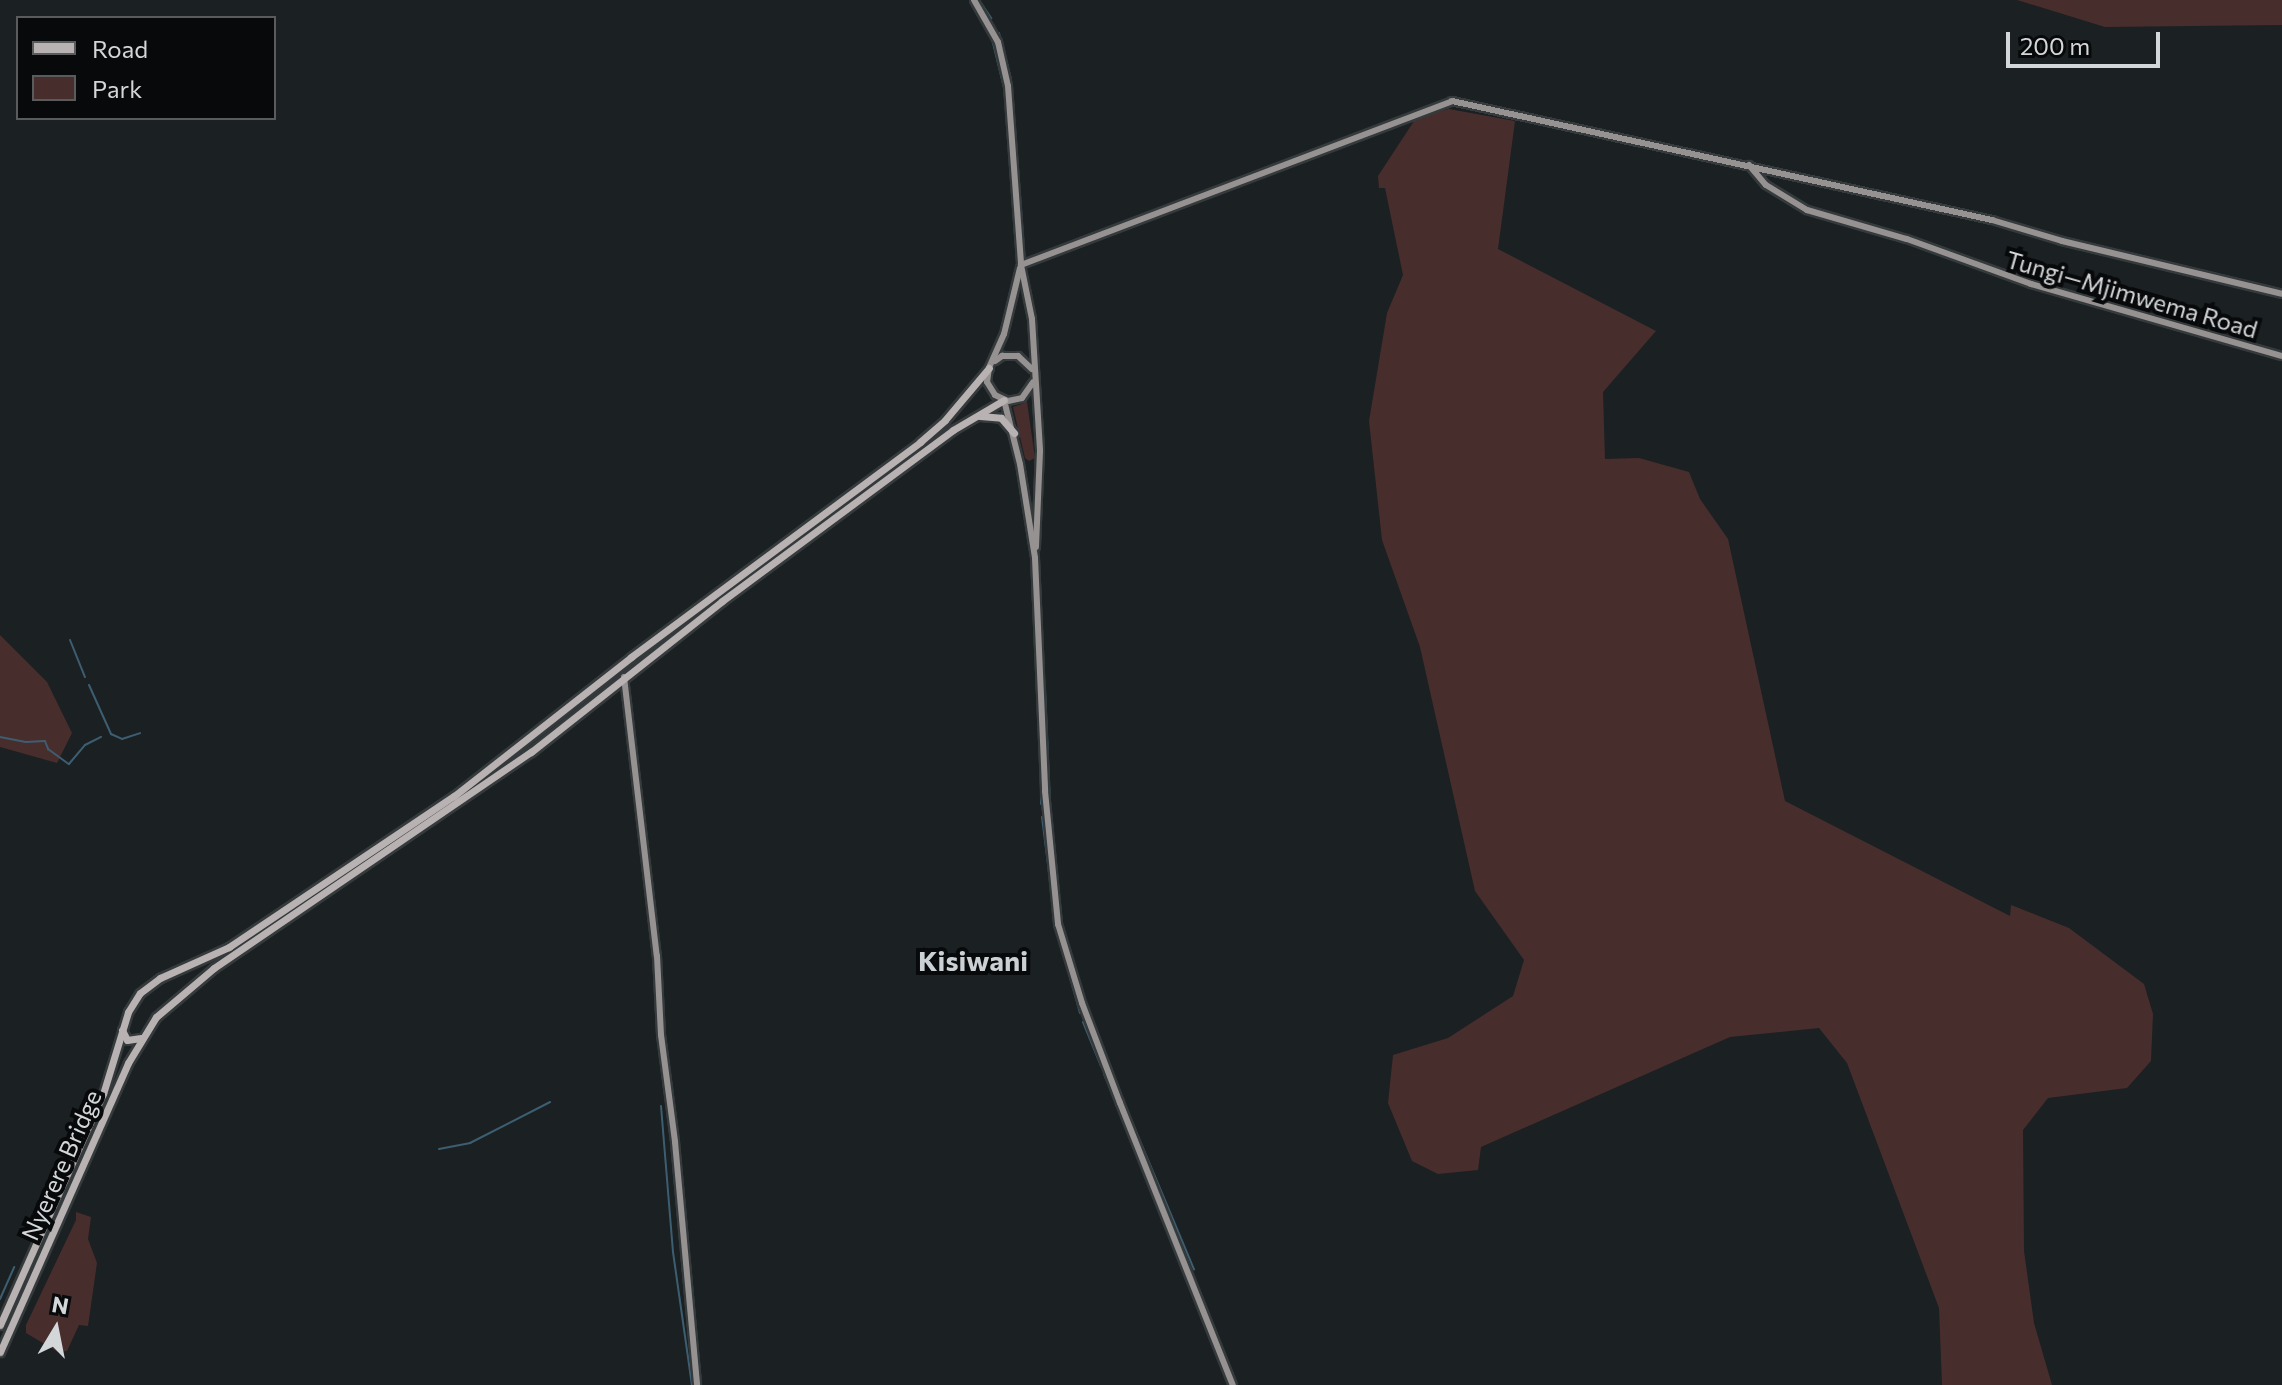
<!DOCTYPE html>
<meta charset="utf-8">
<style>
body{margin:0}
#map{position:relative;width:2282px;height:1385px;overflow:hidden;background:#1b2022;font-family:Commissioner,sans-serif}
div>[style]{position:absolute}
.green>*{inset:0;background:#482d2d}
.stream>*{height:2px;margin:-1px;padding:0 1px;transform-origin:1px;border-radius:1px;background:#3d5e71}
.roads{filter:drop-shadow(2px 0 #353a3c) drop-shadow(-2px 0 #353a3c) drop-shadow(0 2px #353a3c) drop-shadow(0 -2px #353a3c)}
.secondary>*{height:6px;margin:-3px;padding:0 3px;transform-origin:3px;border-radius:3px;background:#979292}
.primary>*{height:7px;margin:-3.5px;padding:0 3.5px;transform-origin:3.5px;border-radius:3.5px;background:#b9b2b2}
span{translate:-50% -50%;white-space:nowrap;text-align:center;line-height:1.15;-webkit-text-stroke:8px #07090a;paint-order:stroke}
.street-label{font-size:24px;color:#d4d7d9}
.quarter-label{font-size:28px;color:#cad0d4;font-weight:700}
.legend{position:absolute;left:16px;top:16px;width:260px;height:104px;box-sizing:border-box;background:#07090a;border:2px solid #595b5d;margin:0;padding:10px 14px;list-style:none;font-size:24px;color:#d4d7d9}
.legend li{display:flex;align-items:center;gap:16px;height:40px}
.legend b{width:40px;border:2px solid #595b5d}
.north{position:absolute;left:16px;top:1289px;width:80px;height:80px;-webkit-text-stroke:6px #07090a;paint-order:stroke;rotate:10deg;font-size:22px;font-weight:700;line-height:32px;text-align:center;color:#d4d7d9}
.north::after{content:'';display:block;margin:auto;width:28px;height:36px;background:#d4d7d9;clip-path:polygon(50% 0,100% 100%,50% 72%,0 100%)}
.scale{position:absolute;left:2006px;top:32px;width:154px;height:36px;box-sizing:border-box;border:4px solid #d4d7d9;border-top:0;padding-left:10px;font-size:24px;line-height:28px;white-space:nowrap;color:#d4d7d9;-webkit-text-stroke:6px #07090a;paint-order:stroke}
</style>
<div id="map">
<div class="green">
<div style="clip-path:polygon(2017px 0,2282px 0,2282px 25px,2105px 27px)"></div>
<div style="clip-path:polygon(1449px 109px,1515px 121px,1498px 249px,1656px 331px,1603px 392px,1605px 459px,1639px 458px,1689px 472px,1700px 499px,1728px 539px,1785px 801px,2010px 916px,2011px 905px,2069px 928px,2144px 984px,2153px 1014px,2151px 1061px,2127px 1088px,2048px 1098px,2023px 1130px,2024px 1251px,2034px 1323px,2052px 1385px,1942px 1385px,1939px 1308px,1847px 1063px,1819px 1028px,1730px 1037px,1481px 1147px,1478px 1170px,1438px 1174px,1412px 1161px,1388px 1103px,1393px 1055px,1448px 1038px,1513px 996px,1524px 960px,1475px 891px,1420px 647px,1382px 540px,1369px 421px,1387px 313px,1403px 275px,1385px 188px,1379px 188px,1378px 176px,1416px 118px)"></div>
<div style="clip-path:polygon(1027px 402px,1035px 458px,1029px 461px,1025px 458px,1013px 407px)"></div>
<div style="clip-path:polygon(0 635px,47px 682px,72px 733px,57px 763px,0 747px)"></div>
<div style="clip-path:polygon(76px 1212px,91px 1217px,88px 1239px,97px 1263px,88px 1326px,79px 1325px,67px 1351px,58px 1352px,26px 1333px,26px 1325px,76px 1220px)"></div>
</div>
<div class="stream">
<div style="left:970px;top:0;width:19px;rotate:62deg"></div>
<div style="left:979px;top:0;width:22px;rotate:56deg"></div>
<div style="left:982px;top:21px;width:16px;rotate:60deg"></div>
<div style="left:999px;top:33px;width:48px;rotate:75.4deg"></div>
<div style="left:992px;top:39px;width:50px;rotate:76.2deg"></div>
<div style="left:70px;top:640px;width:40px;rotate:68deg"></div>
<div style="left:89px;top:685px;width:54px;rotate:65.8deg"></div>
<div style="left:111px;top:734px;width:12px;rotate:24deg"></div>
<div style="left:122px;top:739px;width:19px;rotate:-18deg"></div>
<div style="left:1045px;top:687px;width:139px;rotate:87.5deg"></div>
<div style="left:1040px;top:729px;width:75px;rotate:89.2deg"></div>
<div style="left:0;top:737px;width:26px;rotate:11deg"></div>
<div style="left:26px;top:742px;width:19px;rotate:-3deg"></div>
<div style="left:45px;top:741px;width:9px;rotate:69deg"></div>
<div style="left:48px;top:749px;width:26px;rotate:36deg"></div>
<div style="left:69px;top:764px;width:25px;rotate:-50deg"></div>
<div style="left:85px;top:745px;width:18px;rotate:-27deg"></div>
<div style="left:1042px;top:817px;width:104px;rotate:82.8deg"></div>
<div style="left:1058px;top:896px;width:34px;rotate:82deg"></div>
<div style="left:1059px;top:938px;width:11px;rotate:75deg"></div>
<div style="left:1065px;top:959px;width:56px;rotate:74.5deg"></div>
<div style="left:1083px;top:1022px;width:48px;rotate:67.8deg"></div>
<div style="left:1104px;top:1074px;width:80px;rotate:67.3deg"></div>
<div style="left:661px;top:1106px;width:146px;rotate:85.3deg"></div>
<div style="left:673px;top:1252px;width:134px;rotate:81.9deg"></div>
<div style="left:1127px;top:1110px;width:173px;rotate:67.2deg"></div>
<div style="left:439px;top:1149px;width:32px;rotate:-11deg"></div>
<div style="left:470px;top:1143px;width:90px;rotate:-27.1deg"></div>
<div style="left:0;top:1299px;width:35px;rotate:-66deg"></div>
</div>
<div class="roads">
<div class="secondary">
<div style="left:974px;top:0;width:48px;rotate:60.3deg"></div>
<div style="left:998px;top:42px;width:45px;rotate:77.2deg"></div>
<div style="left:1008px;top:86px;width:179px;rotate:85.8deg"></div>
<div style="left:1021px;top:265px;width:55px;rotate:78.5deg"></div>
<div style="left:1032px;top:319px;width:132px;rotate:86.5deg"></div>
<div style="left:1040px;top:451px;width:96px;rotate:92.4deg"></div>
<div style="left:1749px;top:165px;width:26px;rotate:50deg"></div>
<div style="left:1766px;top:185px;width:48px;rotate:31.4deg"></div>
<div style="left:1807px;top:210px;width:104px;rotate:16.2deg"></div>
<div style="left:1907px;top:239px;width:132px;rotate:19.9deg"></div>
<div style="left:2031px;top:284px;width:261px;rotate:16deg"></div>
<div style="left:1021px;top:265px;width:461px;rotate:-20.8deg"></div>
<div style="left:1452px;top:101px;width:553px;rotate:12.43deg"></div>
<div style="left:1992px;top:220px;width:73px;rotate:16.7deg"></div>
<div style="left:2062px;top:241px;width:226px;rotate:13.5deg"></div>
<div style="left:1020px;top:268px;width:68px;rotate:103.6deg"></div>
<div style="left:1004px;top:334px;width:37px;rotate:114deg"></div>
<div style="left:989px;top:368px;width:14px;rotate:98deg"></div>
<div style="left:987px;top:382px;width:15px;rotate:58deg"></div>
<div style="left:995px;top:395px;width:14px;rotate:25deg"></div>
<div style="left:1008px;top:401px;width:14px;rotate:-12deg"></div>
<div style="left:1022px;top:398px;width:19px;rotate:-55deg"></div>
<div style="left:995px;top:361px;width:9px;rotate:-36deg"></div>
<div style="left:1002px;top:356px;width:16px"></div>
<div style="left:1018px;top:356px;width:19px;rotate:43deg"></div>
<div style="left:1004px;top:400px;width:66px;rotate:76deg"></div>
<div style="left:1020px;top:464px;width:95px;rotate:80.9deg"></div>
<div style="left:1035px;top:558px;width:233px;rotate:87.5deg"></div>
<div style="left:1045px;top:791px;width:134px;rotate:84.4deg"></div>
<div style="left:1058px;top:924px;width:83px;rotate:73.1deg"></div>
<div style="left:1082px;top:1003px;width:107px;rotate:69.2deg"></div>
<div style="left:1120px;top:1103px;width:304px;rotate:68.2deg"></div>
<div style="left:624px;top:677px;width:281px;rotate:83.3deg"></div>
<div style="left:657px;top:956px;width:79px;rotate:87.1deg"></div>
<div style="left:661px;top:1035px;width:108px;rotate:82.5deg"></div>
<div style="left:675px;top:1142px;width:244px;rotate:84.8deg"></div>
</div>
<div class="primary">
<div style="left:980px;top:416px;width:21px;rotate:5deg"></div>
<div style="left:1001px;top:418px;width:20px;rotate:49deg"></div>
<div style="left:122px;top:1030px;width:11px;rotate:63deg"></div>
<div style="left:127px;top:1040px;width:14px;rotate:-8deg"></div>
<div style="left:0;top:1325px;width:253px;rotate:-66deg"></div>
<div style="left:103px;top:1094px;width:86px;rotate:-73deg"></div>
<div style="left:128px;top:1012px;width:22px;rotate:-58deg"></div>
<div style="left:140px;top:993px;width:25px;rotate:-37deg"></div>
<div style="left:160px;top:978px;width:76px;rotate:-24.2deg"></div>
<div style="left:229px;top:947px;width:271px;rotate:-33.9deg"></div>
<div style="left:454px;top:796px;width:225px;rotate:-38.1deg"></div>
<div style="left:631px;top:657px;width:360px;rotate:-36.6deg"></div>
<div style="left:920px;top:442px;width:33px;rotate:-41deg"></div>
<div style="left:945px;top:420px;width:68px;rotate:-49.8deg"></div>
<div style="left:0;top:1352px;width:316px;rotate:-66.1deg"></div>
<div style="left:128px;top:1063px;width:54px;rotate:-58.7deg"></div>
<div style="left:156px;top:1017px;width:76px;rotate:-40.2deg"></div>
<div style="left:214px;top:968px;width:384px;rotate:-34.3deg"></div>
<div style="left:531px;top:752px;width:243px;rotate:-38.3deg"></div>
<div style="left:722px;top:601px;width:287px;rotate:-36.5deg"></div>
<div style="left:953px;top:430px;width:59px;rotate:-30.5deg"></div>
</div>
</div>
<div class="street-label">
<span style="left:2132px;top:294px;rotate:16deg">Tungi—Mjimwema Road</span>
<span style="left:61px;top:1165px;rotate:-66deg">Nyerere Bridge</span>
</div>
<div class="quarter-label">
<span style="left:973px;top:960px">Kisiwani</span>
</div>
<ul class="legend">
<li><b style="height:10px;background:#b9b2b2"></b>Road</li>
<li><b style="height:22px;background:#482d2d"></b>Park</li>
</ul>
<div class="north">N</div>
<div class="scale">200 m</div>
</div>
